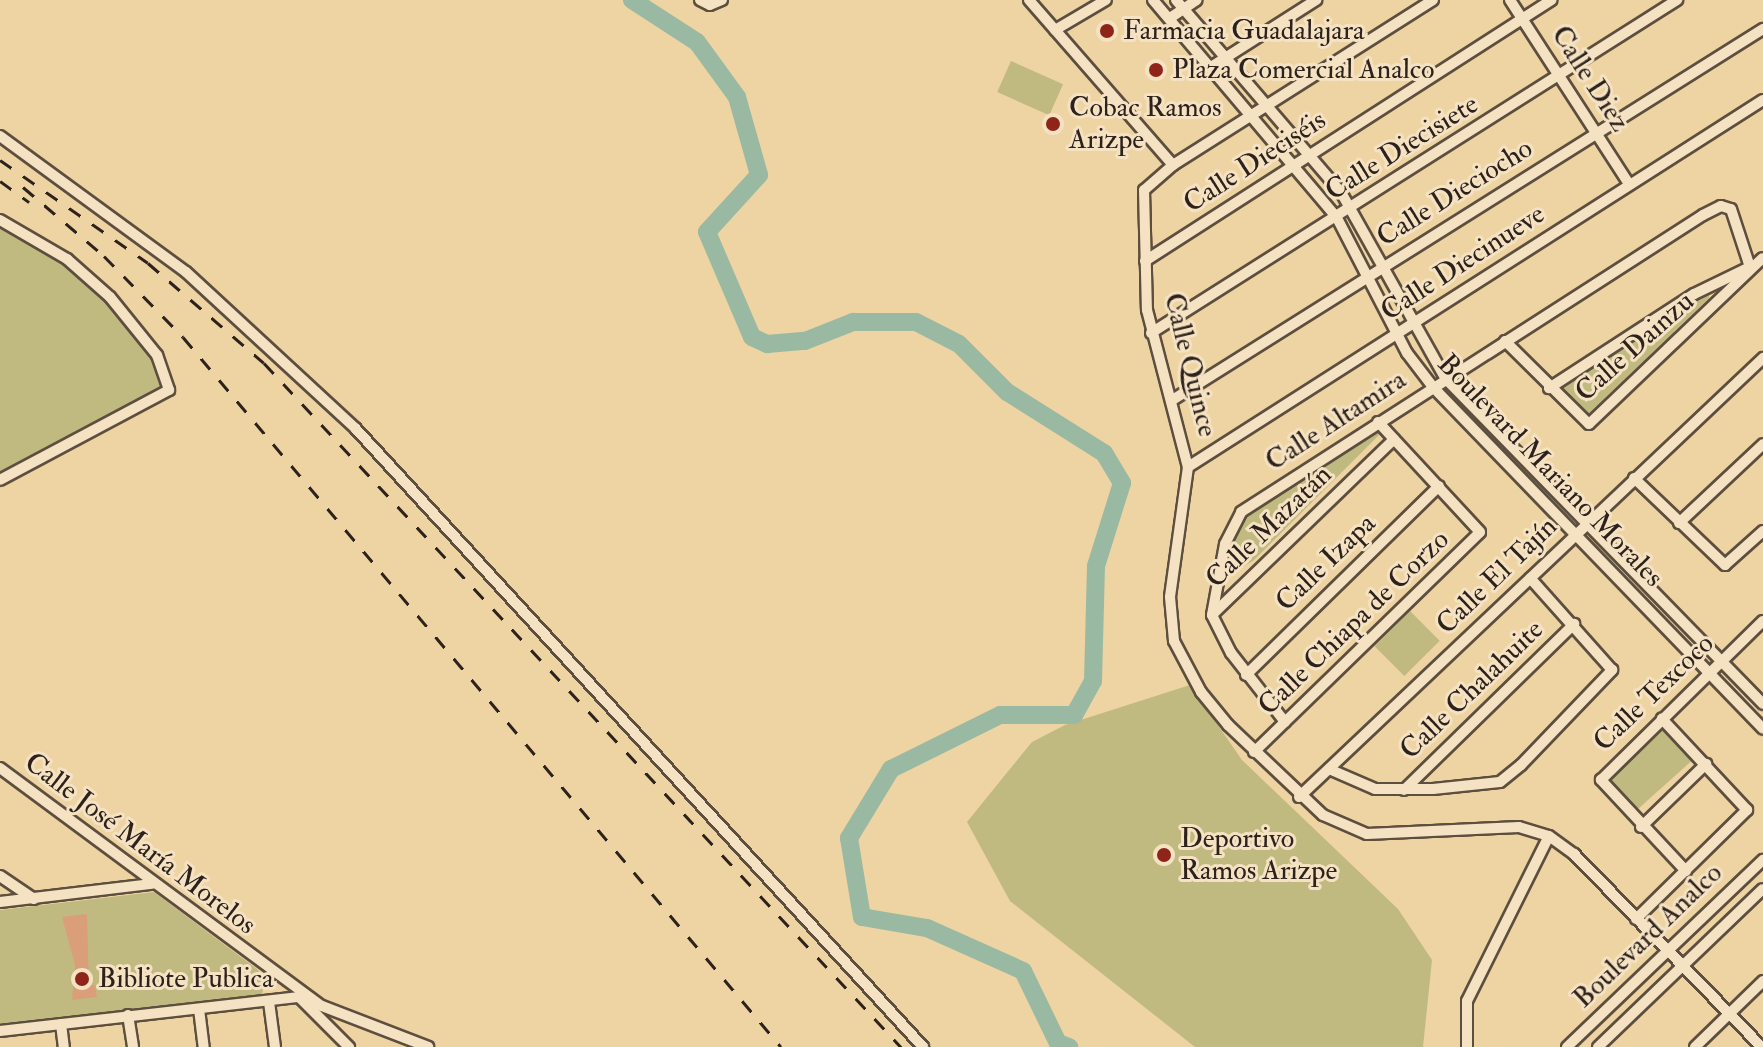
<!DOCTYPE html>
<meta charset="utf-8">
<style>
body{margin:0}
#map{position:relative;width:1763px;height:1047px;overflow:hidden;background:#eed3a3;font-family:"IM FELL Double Pica",serif}
div>[style]{position:absolute}
.green>*{inset:0;background:#c0ba80;transform-origin:0 0}
.river>*{height:18px;margin:-9px;padding:0 9px;transform-origin:9px;border-radius:9px;background:#9ab9a2}
.building>*{inset:0;background:#da9f79}
.roads{filter:drop-shadow(2px 0 #5d4e3e) drop-shadow(-2px 0 #5d4e3e) drop-shadow(0 2px #5d4e3e) drop-shadow(0 -2px #5d4e3e)}
.minor>*{height:10px;margin:-5px;padding:0 5px;transform-origin:5px;border-radius:5px;background:#f4e2c3}
.rail>*{height:3px;margin-top:-1.5px;transform-origin:0;background:repeating-linear-gradient(90deg,#2d211c 0 14px,transparent 0 28px)}
.dots>*{width:22px;height:22px;translate:-50% -50%;box-sizing:border-box;border:4px solid #f4e2c3;border-radius:50%}
span{translate:-50% -50%;white-space:nowrap;text-align:center;line-height:1.15;-webkit-text-stroke:6px #f4e2c3;paint-order:stroke}
.poi-label{font-size:28px;color:#2d211c}
.left{translate:0 -50%;text-align:left}
.street-label{font-size:28px;color:#2d211c}
</style>
<div id="map">
<div class="green">
<div style="left:1011px;top:61px;width:57px;height:34px;rotate:24deg"></div>
<div style="clip-path:polygon(0 224px,60px 257px,102px 292px,155px 357px,165px 389px,0 476px)"></div>
<div style="clip-path:polygon(1709px 291px,1709px 298px,1588px 414px,1560px 385px)"></div>
<div style="clip-path:polygon(1376px 426px,1380px 434px,1254px 560px,1220px 582px,1239px 518px)"></div>
<div style="left:1410px;top:611px;width:42px;height:50px;rotate:45deg"></div>
<div style="clip-path:polygon(1190px 685px,1242px 760px,1398px 909px,1432px 960px,1423px 1047px,1195px 1047px,1010px 901px,967px 822px,1001px 780px,1032px 742px,1065px 725px)"></div>
<div style="left:1663px;top:722px;width:48px;height:81px;rotate:48deg"></div>
<div style="clip-path:polygon(154px 892px,257px 969px,265px 979px,262px 995px,0 1024px,0 910px)"></div>
</div>
<div class="river">
<div style="left:632px;top:0;width:77px;rotate:32.9deg"></div>
<div style="left:697px;top:42px;width:68px;rotate:54deg"></div>
<div style="left:737px;top:97px;width:81px;rotate:74.2deg"></div>
<div style="left:759px;top:175px;width:77px;rotate:132.4deg"></div>
<div style="left:707px;top:232px;width:114px;rotate:66.8deg"></div>
<div style="left:752px;top:337px;width:17px;rotate:25deg"></div>
<div style="left:767px;top:344px;width:38px;rotate:-5deg"></div>
<div style="left:805px;top:341px;width:52px;rotate:-21.6deg"></div>
<div style="left:853px;top:322px;width:63px"></div>
<div style="left:916px;top:322px;width:48px;rotate:27.1deg"></div>
<div style="left:959px;top:344px;width:68px;rotate:45deg"></div>
<div style="left:1007px;top:392px;width:115px;rotate:32.2deg"></div>
<div style="left:1104px;top:453px;width:35px;rotate:59deg"></div>
<div style="left:1122px;top:483px;width:87px;rotate:107.4deg"></div>
<div style="left:1096px;top:566px;width:115px;rotate:91.5deg"></div>
<div style="left:1093px;top:681px;width:39px;rotate:119deg"></div>
<div style="left:1074px;top:715px;width:74px;rotate:180deg"></div>
<div style="left:1000px;top:715px;width:122px;rotate:153.6deg"></div>
<div style="left:891px;top:769px;width:81px;rotate:121.3deg"></div>
<div style="left:849px;top:838px;width:80px;rotate:80.7deg"></div>
<div style="left:862px;top:917px;width:66px;rotate:9.6deg"></div>
<div style="left:927px;top:928px;width:105px;rotate:24.1deg"></div>
<div style="left:1023px;top:971px;width:80px;rotate:64.1deg"></div>
<div style="left:1058px;top:1043px;width:12px;rotate:20deg"></div>
</div>
<div class="building">
<div style="clip-path:polygon(87px 914px,89px 986px,95px 985px,97px 997px,72px 1000px,75px 965px,62px 917px)"></div>
</div>
<div class="roads">
<div class="minor">
<div style="left:700px;top:0;width:11px;rotate:27deg"></div>
<div style="left:710px;top:5px;width:13px;rotate:-23deg"></div>
<div style="left:1029px;top:0;width:219px;rotate:48.9deg"></div>
<div style="left:1153px;top:0;width:285px;rotate:49.8deg"></div>
<div style="left:1337px;top:218px;width:152px;rotate:62.6deg"></div>
<div style="left:1407px;top:353px;width:43px;rotate:52.6deg"></div>
<div style="left:1433px;top:387px;width:475px;rotate:46deg"></div>
<div style="left:1176px;top:0;width:255px;rotate:49.4deg"></div>
<div style="left:1342px;top:194px;width:212px;rotate:60.7deg"></div>
<div style="left:1446px;top:379px;width:454px;rotate:45.7deg"></div>
<div style="left:1433px;top:0;width:308px;rotate:147.6deg"></div>
<div style="left:1173px;top:165px;width:38px;rotate:139deg"></div>
<div style="left:1144px;top:190px;width:120px;rotate:88.6deg"></div>
<div style="left:1147px;top:310px;width:162px;rotate:75.4deg"></div>
<div style="left:1188px;top:467px;width:131px;rotate:97.9deg"></div>
<div style="left:1170px;top:597px;width:44px;rotate:84.8deg"></div>
<div style="left:1174px;top:641px;width:58px;rotate:62.1deg"></div>
<div style="left:1201px;top:692px;width:43px;rotate:50.7deg"></div>
<div style="left:1228px;top:725px;width:131px;rotate:43.5deg"></div>
<div style="left:1323px;top:815px;width:48px;rotate:23.4deg"></div>
<div style="left:1367px;top:834px;width:152px;rotate:-2.6deg"></div>
<div style="left:1519px;top:827px;width:31px;rotate:17deg"></div>
<div style="left:1549px;top:836px;width:31px;rotate:36deg"></div>
<div style="left:1574px;top:854px;width:269px;rotate:45.8deg"></div>
<div style="left:1510px;top:0;width:219px;rotate:57.1deg"></div>
<div style="left:1170px;top:18px;width:32px;rotate:-34deg"></div>
<div style="left:1055px;top:30px;width:59px;rotate:-30.5deg"></div>
<div style="left:1211px;top:67px;width:125px;rotate:-32.5deg"></div>
<div style="left:0;top:136px;width:230px;rotate:36.2deg"></div>
<div style="left:186px;top:272px;width:231px;rotate:42.7deg"></div>
<div style="left:356px;top:429px;width:839px;rotate:47.46deg"></div>
<div style="left:0;top:220px;width:78px;rotate:30.2deg"></div>
<div style="left:67px;top:259px;width:57px;rotate:41.5deg"></div>
<div style="left:110px;top:297px;width:75px;rotate:51deg"></div>
<div style="left:157px;top:355px;width:37px;rotate:71deg"></div>
<div style="left:169px;top:390px;width:191px;rotate:152deg"></div>
<div style="left:1145px;top:261px;width:483px;rotate:-32.7deg"></div>
<div style="left:1151px;top:333px;width:623px;rotate:-32.34deg"></div>
<div style="left:1505px;top:341px;width:118px;rotate:44.7deg"></div>
<div style="left:1589px;top:424px;width:240px;rotate:-43.7deg"></div>
<div style="left:1174px;top:399px;width:696px;rotate:-32.14deg"></div>
<div style="left:1188px;top:467px;width:682px;rotate:-32.55deg"></div>
<div style="left:1634px;top:478px;width:126px;rotate:43.7deg"></div>
<div style="left:1725px;top:565px;width:51px;rotate:-41.8deg"></div>
<div style="left:1679px;top:523px;width:115px;rotate:-43.2deg"></div>
<div style="left:1212px;top:615px;width:253px;rotate:-44deg"></div>
<div style="left:1246px;top:675px;width:270px;rotate:-44.4deg"></div>
<div style="left:1285px;top:722px;width:88px;rotate:-128deg"></div>
<div style="left:1231px;top:653px;width:42px;rotate:-116.6deg"></div>
<div style="left:1212px;top:615px;width:72px;rotate:-79.6deg"></div>
<div style="left:1225px;top:544px;width:36px;rotate:-63deg"></div>
<div style="left:1241px;top:512px;width:549px;rotate:-32.74deg"></div>
<div style="left:1703px;top:215px;width:20px;rotate:-27deg"></div>
<div style="left:1721px;top:206px;width:10px;rotate:17deg"></div>
<div style="left:1731px;top:209px;width:61px;rotate:71.9deg"></div>
<div style="left:1750px;top:267px;width:62px;rotate:154.3deg"></div>
<div style="left:1694px;top:294px;width:173px;rotate:147deg"></div>
<div style="left:1254px;top:752px;width:315px;rotate:-44.2deg"></div>
<div style="left:1480px;top:532px;width:150px;rotate:-132.8deg"></div>
<div style="left:0;top:768px;width:400px;rotate:36.5deg"></div>
<div style="left:322px;top:1006px;width:114px;rotate:21.1deg"></div>
<div style="left:1329px;top:769px;width:50px;rotate:23.5deg"></div>
<div style="left:1375px;top:789px;width:58px"></div>
<div style="left:1433px;top:789px;width:67px;rotate:-6deg"></div>
<div style="left:1500px;top:782px;width:27px;rotate:-39deg"></div>
<div style="left:1521px;top:765px;width:132px;rotate:-46.2deg"></div>
<div style="left:1612px;top:670px;width:123px;rotate:-131.7deg"></div>
<div style="left:1404px;top:790px;width:238px;rotate:-44.3deg"></div>
<div style="left:1299px;top:797px;width:639px;rotate:-43.41deg"></div>
<div style="left:1641px;top:827px;width:91px;rotate:-44.1deg"></div>
<div style="left:1686px;top:871px;width:125px;rotate:-133deg"></div>
<div style="left:1601px;top:780px;width:227px;rotate:-44.5deg"></div>
<div style="left:0;top:876px;width:41px;rotate:34.1deg"></div>
<div style="left:0;top:902px;width:153px;rotate:-6.8deg"></div>
<div style="left:1636px;top:919px;width:156px;rotate:-44.5deg"></div>
<div style="left:1747px;top:810px;width:125px;rotate:-133deg"></div>
<div style="left:299px;top:997px;width:71px;rotate:45deg"></div>
<div style="left:269px;top:1002px;width:45px;rotate:82.4deg"></div>
<div style="left:199px;top:1009px;width:38px;rotate:83deg"></div>
<div style="left:128px;top:1015px;width:32px;rotate:81deg"></div>
<div style="left:61px;top:1024px;width:23px;rotate:83deg"></div>
<div style="left:0;top:1031px;width:308px;rotate:-6.5deg"></div>
<div style="left:1467px;top:1047px;width:46px;rotate:-90deg"></div>
<div style="left:1467px;top:1001px;width:184px;rotate:-63.6deg"></div>
<div style="left:1567px;top:1047px;width:271px;rotate:-43.7deg"></div>
<div style="left:1598px;top:1047px;width:228px;rotate:-43.8deg"></div>
<div style="left:1695px;top:1047px;width:95px;rotate:-44.1deg"></div>
</div>
</div>
<div class="rail">
<div style="left:0;top:160px;width:180px;rotate:34.8deg"></div>
<div style="left:148px;top:263px;width:153px;rotate:40.8deg"></div>
<div style="left:264px;top:363px;width:935px;rotate:47.04deg"></div>
<div style="left:0;top:181px;width:36px;rotate:36deg"></div>
<div style="left:23px;top:187px;width:106px;rotate:40.4deg"></div>
<div style="left:104px;top:256px;width:113px;rotate:45.7deg"></div>
<div style="left:183px;top:337px;width:928px;rotate:49.89deg"></div>
</div>
<div class="dots">
<div style="left:1107px;top:31px;background:#8f2418"></div>
<div style="left:1156px;top:70px;background:#8f2418"></div>
<div style="left:1053px;top:124px;background:#8f2418"></div>
<div style="left:1164px;top:855px;background:#8f2418"></div>
<div style="left:82px;top:979px;background:#8f2418"></div>
</div>
<div class="poi-label">
<span class="left" style="left:1123px;top:31px">Farmacia Guadalajara</span>
<span class="left" style="left:1172px;top:70px">Plaza Comercial Analco</span>
<span class="left" style="left:1069px;top:124px">Cobac Ramos<br>Arizpe</span>
<span class="left" style="left:1180px;top:855px">Deportivo<br>Ramos Arizpe</span>
<span class="left" style="left:98px;top:979px">Bibliote Publica</span>
</div>
<div class="street-label">
<span style="left:1590px;top:79px;rotate:57deg">Calle Diez</span>
<span style="left:1402px;top:148px;rotate:-32deg">Calle Diecisiete</span>
<span style="left:1255px;top:162px;rotate:-33deg">Calle Dieciséis</span>
<span style="left:1455px;top:193px;rotate:-32deg">Calle Dieciocho</span>
<span style="left:1463px;top:263px;rotate:-33deg">Calle Diecinueve</span>
<span style="left:1635px;top:347px;rotate:-42deg">Calle Dainzu</span>
<span style="left:1190px;top:365px;rotate:76deg">Calle Quince</span>
<span style="left:1336px;top:421px;rotate:-33deg">Calle Altamira</span>
<span style="left:1550px;top:471px;rotate:46deg">Boulevard Mariano Morales</span>
<span style="left:1269px;top:527px;rotate:-44deg">Calle Mazatán</span>
<span style="left:1326px;top:563px;rotate:-44deg">Calle Izapa</span>
<span style="left:1497px;top:576px;rotate:-44deg">Calle El Tajín</span>
<span style="left:1354px;top:623px;rotate:-44deg">Calle Chiapa de Corzo</span>
<span style="left:1472px;top:690px;rotate:-44deg">Calle Chalahuite</span>
<span style="left:1654px;top:693px;rotate:-44deg">Calle Texcoco</span>
<span style="left:140px;top:844px;rotate:37deg">Calle José María Morelos</span>
<span style="left:1648px;top:936px;rotate:-44deg">Boulevard Analco</span>
</div>
</div>
